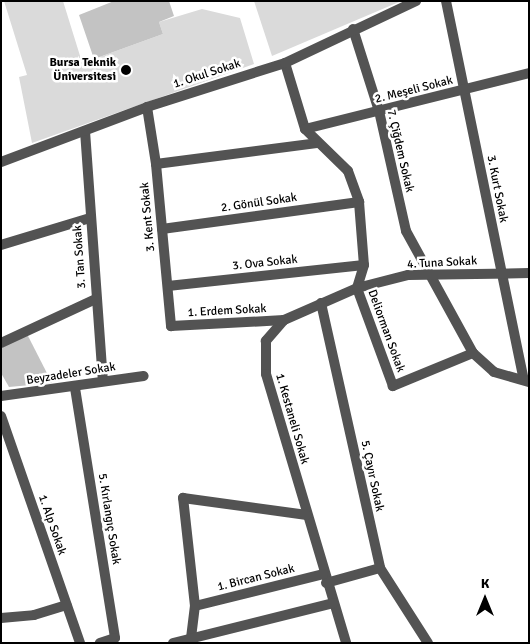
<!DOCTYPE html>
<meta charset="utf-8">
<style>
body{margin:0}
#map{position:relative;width:530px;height:644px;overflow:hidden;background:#fff;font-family:Signika,sans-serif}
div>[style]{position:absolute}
.green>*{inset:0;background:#dadada}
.building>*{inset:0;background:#c3c3c3}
.street>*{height:10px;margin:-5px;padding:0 5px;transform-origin:5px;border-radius:5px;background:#535353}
.dots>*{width:14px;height:14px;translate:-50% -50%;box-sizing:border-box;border:2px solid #fff;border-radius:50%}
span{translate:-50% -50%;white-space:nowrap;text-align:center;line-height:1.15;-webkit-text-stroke:5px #fff;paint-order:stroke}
.poi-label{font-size:12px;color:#000;font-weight:700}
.right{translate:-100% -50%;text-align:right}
.street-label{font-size:12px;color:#000}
.frame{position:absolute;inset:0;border:2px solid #000;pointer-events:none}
.north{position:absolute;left:460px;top:574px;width:50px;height:50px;-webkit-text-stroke:4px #fff;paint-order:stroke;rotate:0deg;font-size:14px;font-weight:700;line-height:20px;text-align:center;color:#000}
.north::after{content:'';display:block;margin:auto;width:18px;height:22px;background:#000;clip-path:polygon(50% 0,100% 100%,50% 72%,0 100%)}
</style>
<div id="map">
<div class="green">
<div style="clip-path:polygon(4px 1px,63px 1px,81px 59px,94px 59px,163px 34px,159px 22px,202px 9px,240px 18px,254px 64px,32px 143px,19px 77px,27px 75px)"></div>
<div style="clip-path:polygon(254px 1px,399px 1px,399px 2px,272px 56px)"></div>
</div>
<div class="building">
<div style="clip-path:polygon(114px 1px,169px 1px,174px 16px,159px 22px,163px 34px,94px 59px,79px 15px)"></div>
<div style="clip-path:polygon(27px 334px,52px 383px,9px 387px,1px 373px,1px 347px)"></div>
</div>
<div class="street">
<div style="left:446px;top:1px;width:387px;rotate:78.4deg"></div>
<div style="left:353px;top:29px;width:86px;rotate:72.4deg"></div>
<div style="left:379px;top:111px;width:123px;rotate:77.3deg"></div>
<div style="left:406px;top:231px;width:139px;rotate:61.2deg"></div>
<div style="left:473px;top:353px;width:28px;rotate:42deg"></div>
<div style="left:494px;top:372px;width:36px;rotate:16deg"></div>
<div style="left:285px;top:63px;width:69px;rotate:73.1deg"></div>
<div style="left:305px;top:129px;width:60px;rotate:44.3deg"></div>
<div style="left:348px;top:171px;width:33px;rotate:70deg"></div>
<div style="left:359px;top:202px;width:63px;rotate:85.5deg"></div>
<div style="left:364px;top:265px;width:24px;rotate:107deg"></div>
<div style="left:357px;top:288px;width:80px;rotate:156.3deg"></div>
<div style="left:284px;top:320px;width:28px;rotate:131deg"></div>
<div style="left:266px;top:341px;width:33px;rotate:90deg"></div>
<div style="left:266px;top:374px;width:281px;rotate:73.4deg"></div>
<div style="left:147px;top:107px;width:58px;rotate:81deg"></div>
<div style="left:156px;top:164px;width:163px;rotate:84.7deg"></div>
<div style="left:171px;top:326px;width:113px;rotate:-3deg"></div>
<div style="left:305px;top:129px;width:231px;rotate:-14deg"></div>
<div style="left:85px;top:131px;width:250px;rotate:85.9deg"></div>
<div style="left:1px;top:162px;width:156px;rotate:-20.6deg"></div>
<div style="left:147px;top:107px;width:145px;rotate:-17.7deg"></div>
<div style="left:285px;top:63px;width:145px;rotate:-25.3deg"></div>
<div style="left:156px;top:164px;width:162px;rotate:-7.4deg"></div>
<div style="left:162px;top:229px;width:199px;rotate:-7.8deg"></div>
<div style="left:1px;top:245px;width:93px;rotate:-16.9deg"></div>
<div style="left:168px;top:286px;width:197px;rotate:-6.1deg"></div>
<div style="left:321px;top:303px;width:271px;rotate:77.4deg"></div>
<div style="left:380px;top:568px;width:89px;rotate:57.4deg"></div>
<div style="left:1px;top:343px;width:105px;rotate:-24.9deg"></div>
<div style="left:473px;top:353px;width:87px;rotate:157.6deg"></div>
<div style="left:393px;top:386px;width:104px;rotate:-110.2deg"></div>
<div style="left:357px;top:288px;width:53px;rotate:-14.3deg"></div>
<div style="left:408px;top:275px;width:121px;rotate:-0.9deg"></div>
<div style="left:75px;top:388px;width:253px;rotate:80.9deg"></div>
<div style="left:115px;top:638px;width:16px;rotate:162deg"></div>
<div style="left:1px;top:396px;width:144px;rotate:-8deg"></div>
<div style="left:1px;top:416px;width:240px;rotate:70.8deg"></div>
<div style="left:326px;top:583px;width:56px;rotate:-15.5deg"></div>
<div style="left:195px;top:606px;width:132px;rotate:-14deg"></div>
<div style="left:1px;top:618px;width:33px;rotate:-5deg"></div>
<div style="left:34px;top:615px;width:34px;rotate:-17deg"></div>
<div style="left:191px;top:638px;width:32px;rotate:-83deg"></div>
<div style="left:195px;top:606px;width:109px;rotate:-96.3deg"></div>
<div style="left:183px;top:498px;width:125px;rotate:7.8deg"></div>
<div style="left:173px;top:643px;width:165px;rotate:-14deg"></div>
</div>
<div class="dots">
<div style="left:126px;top:70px;background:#000"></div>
</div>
<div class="poi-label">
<span class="right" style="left:116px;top:70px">Bursa Teknik<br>Üniversitesi</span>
</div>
<div class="street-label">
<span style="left:207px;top:74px;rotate:-18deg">1. Okul Sokak</span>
<span style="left:414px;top:90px;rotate:-14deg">2. Meşeli Sokak</span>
<span style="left:400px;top:151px;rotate:77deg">7. Çiğdem Sokak</span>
<span style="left:497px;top:189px;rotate:79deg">3. Kurt Sokak</span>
<span style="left:259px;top:203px;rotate:-8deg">2. Gönül Sokak</span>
<span style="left:148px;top:217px;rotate:-95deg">3. Kent Sokak</span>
<span style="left:80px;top:257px;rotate:-94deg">3. Tan Sokak</span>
<span style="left:265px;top:263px;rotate:-6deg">3. Ova Sokak</span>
<span style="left:442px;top:263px;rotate:-3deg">4. Tuna Sokak</span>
<span style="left:227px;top:311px;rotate:-3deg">1. Erdem Sokak</span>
<span style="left:386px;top:331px;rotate:70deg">Deliorman Sokak</span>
<span style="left:71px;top:374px;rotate:-9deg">Beyzadeler Sokak</span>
<span style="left:292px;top:419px;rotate:74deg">1. Kestaneli Sokak</span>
<span style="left:372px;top:476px;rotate:78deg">5. Çayır Sokak</span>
<span style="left:109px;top:519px;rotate:81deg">5. Kırlangıç Sokak</span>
<span style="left:52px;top:525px;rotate:71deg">1. Alp Sokak</span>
<span style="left:256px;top:578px;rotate:-14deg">1. Bircan Sokak</span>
</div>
<div class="frame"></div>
<div class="north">K</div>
</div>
